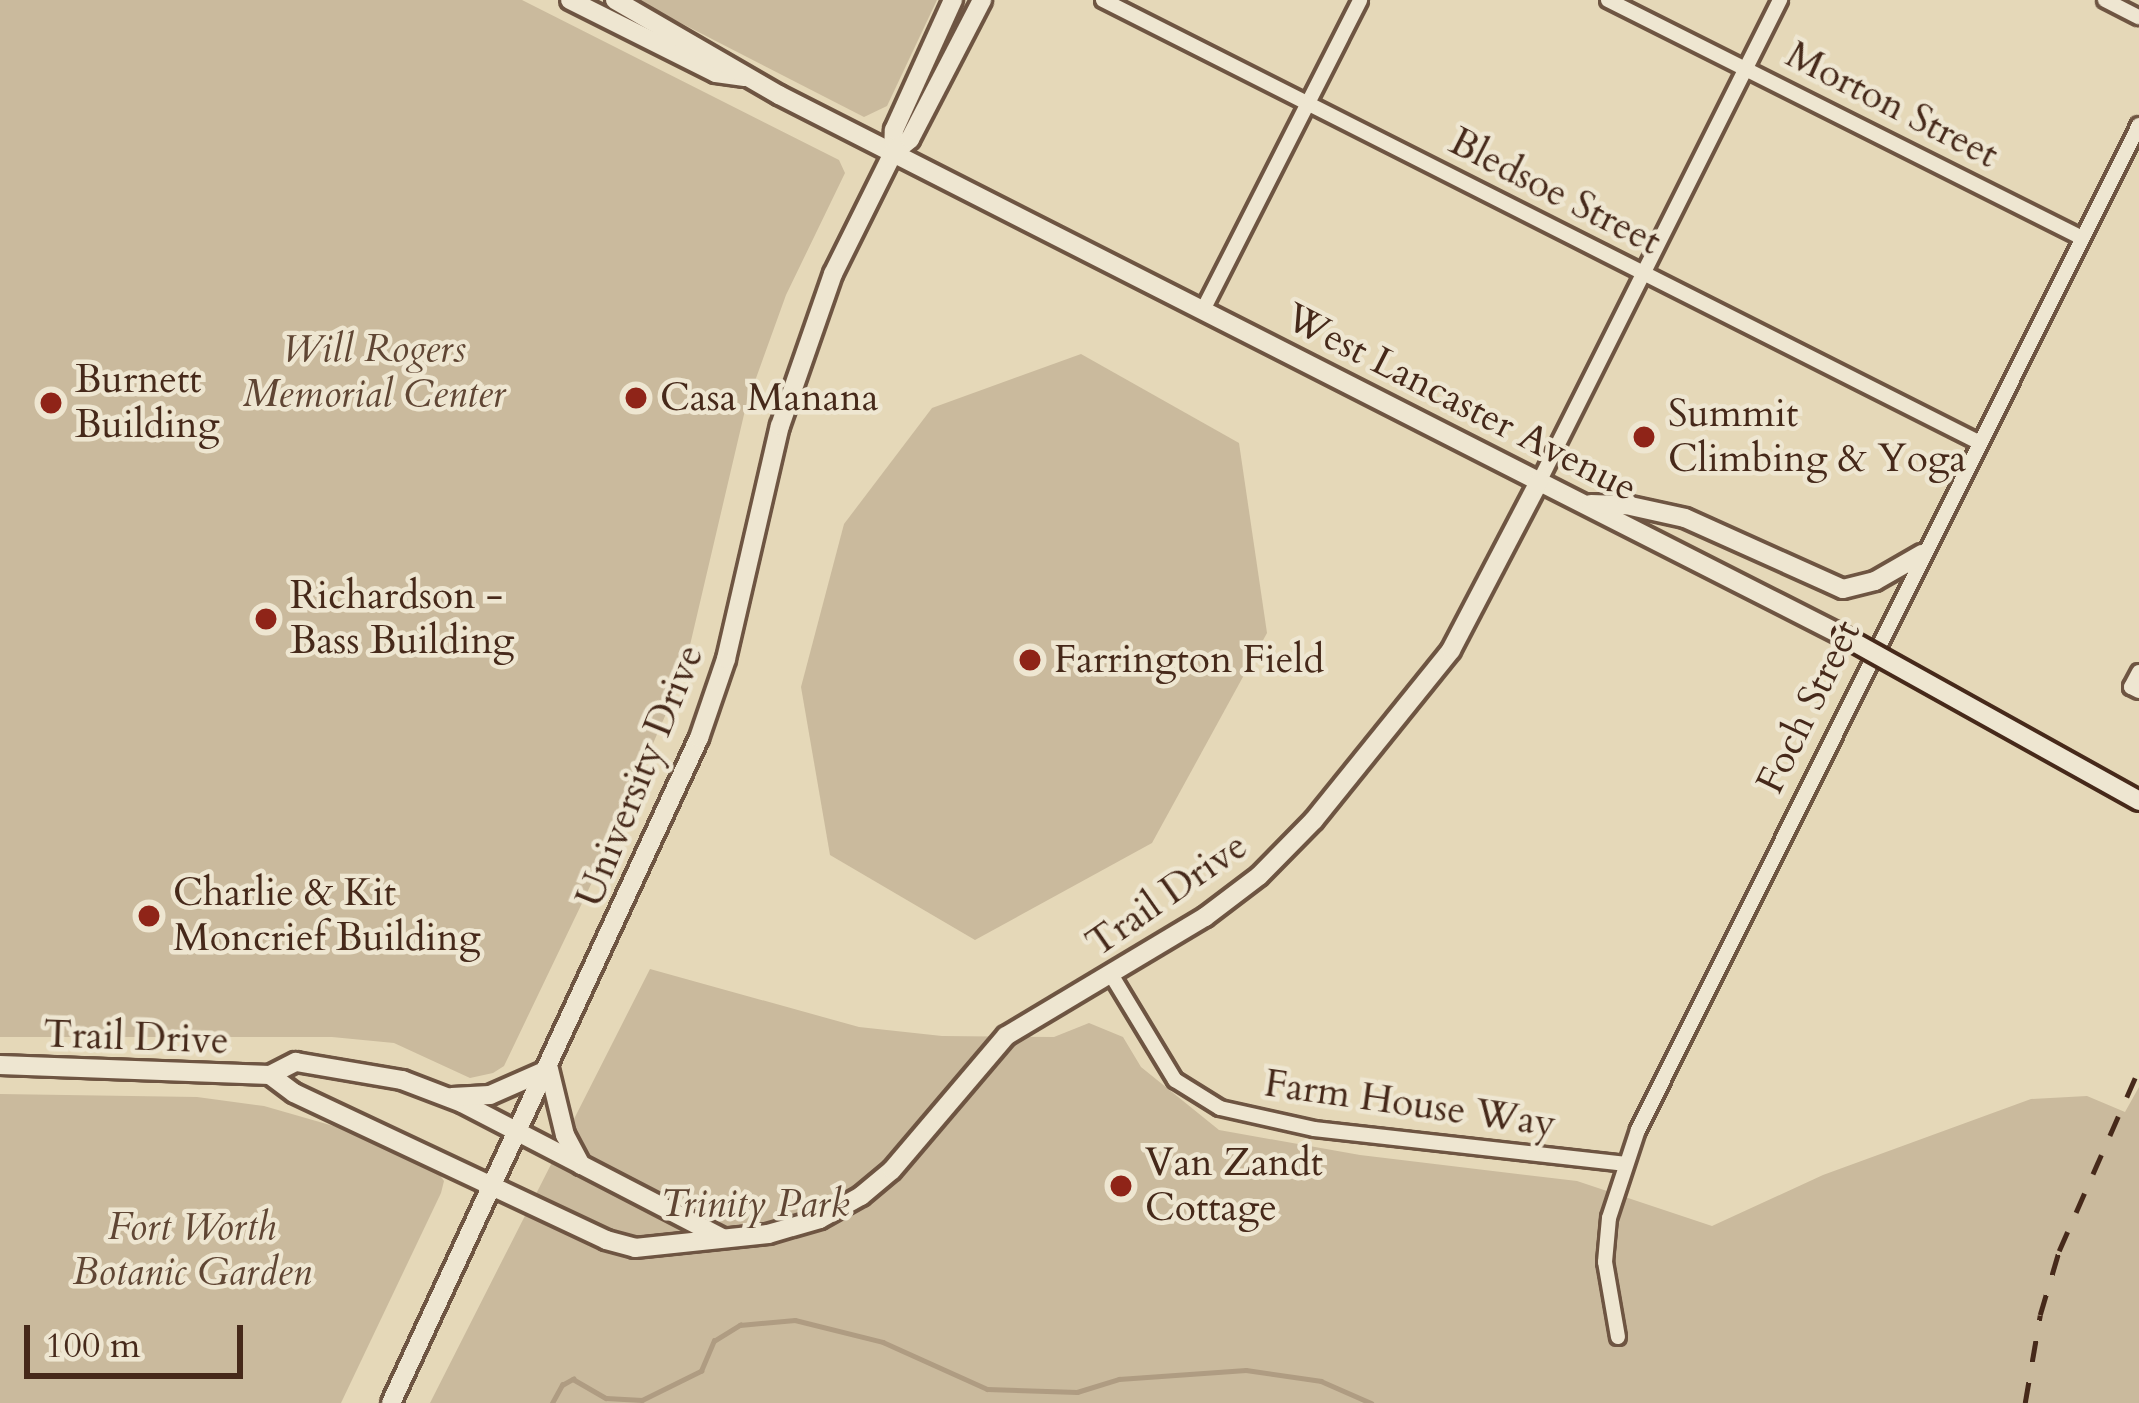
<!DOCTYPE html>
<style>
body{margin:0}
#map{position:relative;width:2139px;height:1403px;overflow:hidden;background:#e5d8b8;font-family:Cardo,serif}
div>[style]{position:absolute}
.green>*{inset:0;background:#caba9d}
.stream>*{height:4.5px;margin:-2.25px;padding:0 2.25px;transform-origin:2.25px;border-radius:2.25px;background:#af9c82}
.roads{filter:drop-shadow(3px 0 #6e5542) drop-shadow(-3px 0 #6e5542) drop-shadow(0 3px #6e5542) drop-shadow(0 -3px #6e5542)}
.street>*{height:14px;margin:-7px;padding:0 7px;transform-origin:7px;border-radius:7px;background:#eee6d1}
.secondary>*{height:18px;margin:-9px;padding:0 9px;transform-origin:9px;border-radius:9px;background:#eee6d1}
.rail>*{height:4.5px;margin-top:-2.25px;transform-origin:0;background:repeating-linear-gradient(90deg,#46291a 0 21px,transparent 0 42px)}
.bridges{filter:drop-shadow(3px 0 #46291a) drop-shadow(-3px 0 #46291a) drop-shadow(0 3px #46291a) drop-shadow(0 -3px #46291a)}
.secondary-bridge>*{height:18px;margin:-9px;padding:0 9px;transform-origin:9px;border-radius:9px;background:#eee6d1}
.dots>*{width:33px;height:33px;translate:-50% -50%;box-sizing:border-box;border:6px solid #eee6d1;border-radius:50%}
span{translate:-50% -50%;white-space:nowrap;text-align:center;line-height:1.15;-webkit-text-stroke:9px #eee6d1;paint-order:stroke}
.street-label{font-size:39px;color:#46291a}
.park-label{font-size:39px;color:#604634;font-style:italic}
.poi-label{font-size:39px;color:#46291a}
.left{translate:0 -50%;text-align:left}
.scale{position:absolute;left:24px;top:1325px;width:219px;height:54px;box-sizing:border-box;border:6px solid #46291a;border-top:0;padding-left:15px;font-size:36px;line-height:42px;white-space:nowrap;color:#46291a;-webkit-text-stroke:9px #eee6d1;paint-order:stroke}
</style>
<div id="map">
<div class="green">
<div style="clip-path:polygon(0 0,522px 0,839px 160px,845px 173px,786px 295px,746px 406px,683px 675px,595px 876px,504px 1066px,493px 1073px,470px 1078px,394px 1043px,332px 1037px,0 1037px)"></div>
<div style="clip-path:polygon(636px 0,937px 0,887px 106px,864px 117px)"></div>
<div style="clip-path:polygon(1081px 354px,1239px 443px,1267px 633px,1152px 843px,975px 940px,830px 855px,801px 687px,844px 524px,932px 408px)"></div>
<div style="clip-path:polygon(650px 969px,859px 1027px,942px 1036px,1054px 1037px,1089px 1023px,1123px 1037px,1141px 1067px,1219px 1130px,1360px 1155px,1577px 1181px,1712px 1226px,1823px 1175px,2031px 1099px,2087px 1096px,2125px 1112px,2139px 1087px,2139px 1403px,430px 1403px)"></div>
<div style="clip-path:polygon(0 1094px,197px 1097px,264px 1106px,344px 1129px,437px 1171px,444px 1181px,441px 1193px,341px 1403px,0 1403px)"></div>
</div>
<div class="stream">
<div style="left:552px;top:1403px;width:21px;rotate:-61deg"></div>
<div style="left:562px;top:1385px;width:13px;rotate:-29deg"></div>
<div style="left:573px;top:1379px;width:38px;rotate:30deg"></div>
<div style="left:606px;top:1398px;width:36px;rotate:3deg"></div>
<div style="left:642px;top:1400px;width:66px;rotate:-26.2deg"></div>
<div style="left:701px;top:1371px;width:33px;rotate:-67deg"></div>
<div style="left:714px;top:1341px;width:31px;rotate:-32deg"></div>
<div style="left:740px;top:1325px;width:55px;rotate:-5.2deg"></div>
<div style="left:795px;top:1320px;width:91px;rotate:14deg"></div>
<div style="left:883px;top:1342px;width:114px;rotate:24.3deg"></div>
<div style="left:987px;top:1389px;width:90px;rotate:1.9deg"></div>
<div style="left:1077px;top:1392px;width:44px;rotate:-17.2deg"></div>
<div style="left:1119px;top:1379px;width:127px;rotate:-4.1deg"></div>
<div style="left:1246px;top:1370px;width:76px;rotate:8.3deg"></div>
<div style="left:1321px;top:1381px;width:55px;rotate:23.7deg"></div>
</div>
<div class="roads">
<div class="street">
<div style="left:1103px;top:0;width:980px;rotate:26.8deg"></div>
<div style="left:1608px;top:0;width:530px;rotate:26.66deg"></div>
<div style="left:2105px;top:0;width:38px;rotate:27deg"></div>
<div style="left:1204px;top:308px;width:345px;rotate:-63.1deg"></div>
<div style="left:1540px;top:480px;width:537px;rotate:-63.43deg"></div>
<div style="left:2139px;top:672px;width:17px;rotate:118deg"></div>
<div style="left:2131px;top:687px;width:9px;rotate:27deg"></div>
<div style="left:1112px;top:976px;width:122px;rotate:58.8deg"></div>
<div style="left:1175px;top:1080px;width:53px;rotate:31.9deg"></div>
<div style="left:1220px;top:1108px;width:96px;rotate:12.6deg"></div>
<div style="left:1314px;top:1129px;width:312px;rotate:6.4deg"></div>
<div style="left:1618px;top:1337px;width:76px;rotate:-99.8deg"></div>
<div style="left:1605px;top:1262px;width:44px;rotate:-84.8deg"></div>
<div style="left:1609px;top:1218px;width:93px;rotate:-71.8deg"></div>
<div style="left:1638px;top:1130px;width:1123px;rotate:-63.5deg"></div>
</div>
<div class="secondary">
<div style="left:570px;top:0;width:163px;rotate:26.6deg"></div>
<div style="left:716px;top:73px;width:29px;rotate:8deg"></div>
<div style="left:615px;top:0;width:190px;rotate:30.1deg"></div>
<div style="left:779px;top:95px;width:1194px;rotate:26.95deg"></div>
<div style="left:893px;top:153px;width:23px;rotate:-88deg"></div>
<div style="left:894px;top:130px;width:143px;rotate:-65.6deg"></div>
<div style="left:1591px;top:504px;width:35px;rotate:2deg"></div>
<div style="left:1626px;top:505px;width:60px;rotate:12.4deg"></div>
<div style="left:1685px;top:518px;width:173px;rotate:24.2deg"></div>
<div style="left:1843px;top:589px;width:33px;rotate:-14deg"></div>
<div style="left:1875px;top:581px;width:54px;rotate:-29.9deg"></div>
<div style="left:0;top:1065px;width:270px;rotate:2.1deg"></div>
<div style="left:270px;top:1075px;width:29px;rotate:-27deg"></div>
<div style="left:296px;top:1062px;width:108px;rotate:9.6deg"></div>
<div style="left:402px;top:1080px;width:64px;rotate:21deg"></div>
<div style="left:462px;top:1103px;width:292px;rotate:27.4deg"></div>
<div style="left:549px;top:1069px;width:68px;rotate:76.4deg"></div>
<div style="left:565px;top:1135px;width:34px;rotate:62deg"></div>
<div style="left:270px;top:1075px;width:30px;rotate:37deg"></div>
<div style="left:294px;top:1093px;width:345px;rotate:25.2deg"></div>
<div style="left:606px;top:1240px;width:30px;rotate:15deg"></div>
<div style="left:635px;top:1248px;width:134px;rotate:-6deg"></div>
<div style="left:768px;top:1234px;width:54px;rotate:-16.1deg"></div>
<div style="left:820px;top:1219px;width:47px;rotate:-29.3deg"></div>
<div style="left:861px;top:1196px;width:40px;rotate:-40deg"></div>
<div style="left:892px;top:1170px;width:176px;rotate:-49.6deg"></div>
<div style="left:1006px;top:1036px;width:232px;rotate:-30.9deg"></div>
<div style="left:1205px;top:917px;width:68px;rotate:-37.2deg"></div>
<div style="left:1259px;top:876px;width:78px;rotate:-45.5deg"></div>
<div style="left:1314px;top:820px;width:218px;rotate:-51.1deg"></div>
<div style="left:1451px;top:650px;width:192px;rotate:-62.4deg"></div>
<div style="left:452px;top:1097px;width:38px;rotate:-3deg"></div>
<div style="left:490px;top:1095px;width:64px;rotate:-23.8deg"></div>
<div style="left:391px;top:1403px;width:733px;rotate:-65.15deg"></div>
<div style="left:699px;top:738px;width:83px;rotate:-71.1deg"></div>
<div style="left:726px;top:659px;width:239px;rotate:-77deg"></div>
<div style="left:780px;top:426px;width:161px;rotate:-70.8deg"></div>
<div style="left:833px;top:274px;width:135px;rotate:-63.6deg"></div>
<div style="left:893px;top:153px;width:22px;rotate:-39deg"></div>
<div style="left:910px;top:139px;width:157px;rotate:-62.6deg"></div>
</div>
</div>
<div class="rail">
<div style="left:2025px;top:1403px;width:89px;rotate:-80.3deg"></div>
<div style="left:2040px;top:1315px;width:67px;rotate:-73.5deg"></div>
<div style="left:2059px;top:1251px;width:199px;rotate:-66.3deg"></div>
</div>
<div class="bridges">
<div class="secondary-bridge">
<div style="left:1843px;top:636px;width:339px;rotate:29.1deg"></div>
</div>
</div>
<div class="dots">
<div style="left:636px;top:398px;background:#8f2418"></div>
<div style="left:51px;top:403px;background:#8f2418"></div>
<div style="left:1644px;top:437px;background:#8f2418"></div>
<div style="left:266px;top:619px;background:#8f2418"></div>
<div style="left:1030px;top:660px;background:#8f2418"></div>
<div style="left:149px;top:916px;background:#8f2418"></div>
<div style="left:1121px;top:1186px;background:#8f2418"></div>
</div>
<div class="street-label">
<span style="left:1892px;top:105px;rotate:27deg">Morton Street</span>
<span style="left:1555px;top:192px;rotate:27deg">Bledsoe Street</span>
<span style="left:1461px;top:403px;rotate:27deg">West Lancaster Avenue</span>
<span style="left:1809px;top:707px;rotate:-64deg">Foch Street</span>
<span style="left:640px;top:776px;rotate:-68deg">University Drive</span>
<span style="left:1167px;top:895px;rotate:-35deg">Trail Drive</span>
<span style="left:136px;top:1038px;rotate:2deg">Trail Drive</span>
<span style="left:1410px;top:1104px;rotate:8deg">Farm House Way</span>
</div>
<div class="park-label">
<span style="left:374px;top:372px">Will Rogers<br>Memorial Center</span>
<span style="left:755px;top:1204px">Trinity Park</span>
<span style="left:192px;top:1250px">Fort Worth<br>Botanic Garden</span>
</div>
<div class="poi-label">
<span class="left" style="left:75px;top:403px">Burnett<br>Building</span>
<span class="left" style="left:660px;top:398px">Casa Manana</span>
<span class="left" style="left:1668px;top:437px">Summit<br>Climbing &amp; Yoga</span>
<span class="left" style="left:290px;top:619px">Richardson -<br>Bass Building</span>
<span class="left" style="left:1054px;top:660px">Farrington Field</span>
<span class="left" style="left:173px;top:916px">Charlie &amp; Kit<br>Moncrief Building</span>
<span class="left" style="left:1145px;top:1186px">Van Zandt<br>Cottage</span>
</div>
<div class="scale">100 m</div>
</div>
